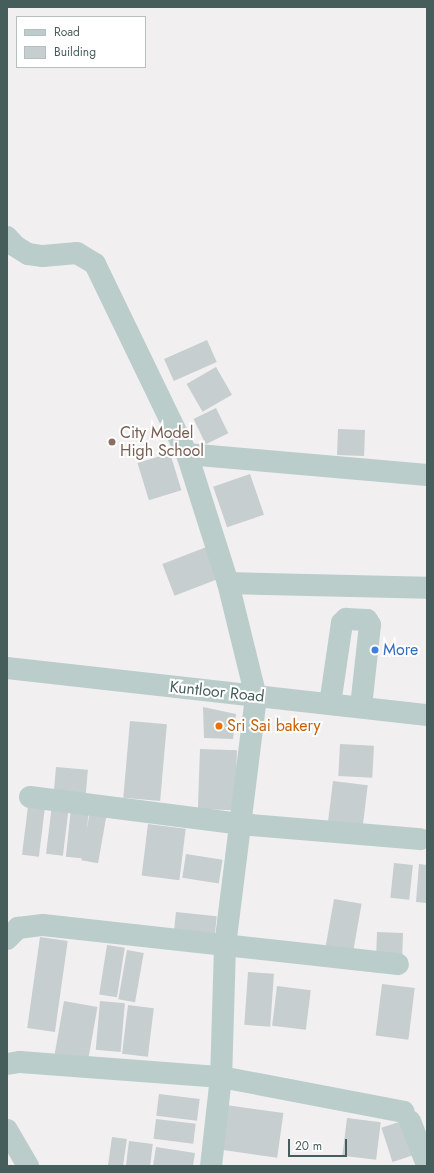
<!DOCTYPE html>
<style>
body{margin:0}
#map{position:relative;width:434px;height:1173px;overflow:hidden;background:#f2eff1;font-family:Jost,sans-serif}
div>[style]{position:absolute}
.building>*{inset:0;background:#c6cecf;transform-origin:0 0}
.minor>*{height:22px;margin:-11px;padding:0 11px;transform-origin:11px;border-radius:11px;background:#bacdcb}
.dots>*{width:11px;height:11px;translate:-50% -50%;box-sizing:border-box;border:2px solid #fff;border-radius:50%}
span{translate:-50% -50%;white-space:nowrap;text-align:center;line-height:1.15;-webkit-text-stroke:4px #fff;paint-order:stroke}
.education-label{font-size:16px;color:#785e54}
.left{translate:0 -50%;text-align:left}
.shop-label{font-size:16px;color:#366cbe}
.street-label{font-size:16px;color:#465e5b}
.food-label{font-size:16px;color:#c56008}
.frame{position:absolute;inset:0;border:8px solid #465e5b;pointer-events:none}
.legend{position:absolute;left:16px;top:16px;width:130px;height:52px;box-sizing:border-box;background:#fff;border:1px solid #b5bfbd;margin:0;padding:5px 7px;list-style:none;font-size:12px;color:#465e5b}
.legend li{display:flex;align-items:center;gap:8px;height:20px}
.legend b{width:20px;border:1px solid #b5bfbd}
.scale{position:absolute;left:288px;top:1139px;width:59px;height:18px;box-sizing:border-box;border:2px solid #465e5b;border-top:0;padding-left:5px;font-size:12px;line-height:14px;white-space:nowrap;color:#465e5b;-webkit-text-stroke:3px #fff;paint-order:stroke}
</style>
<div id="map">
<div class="building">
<div style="left:207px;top:340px;width:24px;height:47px;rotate:66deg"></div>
<div style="left:216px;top:367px;width:32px;height:34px;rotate:60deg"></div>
<div style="left:216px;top:408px;width:28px;height:25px;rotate:64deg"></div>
<div style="left:338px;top:429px;width:27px;height:26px;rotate:2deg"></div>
<div style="left:170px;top:453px;width:39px;height:34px;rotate:73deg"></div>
<div style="left:250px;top:474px;width:43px;height:39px;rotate:71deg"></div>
<div style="left:209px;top:546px;width:34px;height:50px;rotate:69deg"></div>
<div style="clip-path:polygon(203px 707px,236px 714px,233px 739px,204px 738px)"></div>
<div style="left:130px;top:721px;width:37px;height:77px;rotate:5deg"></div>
<div style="left:340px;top:744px;width:34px;height:32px;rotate:3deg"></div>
<div style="left:200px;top:749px;width:37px;height:60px;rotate:2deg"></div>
<div style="left:56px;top:767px;width:32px;height:24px;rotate:5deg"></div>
<div style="left:333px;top:781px;width:35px;height:40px;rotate:7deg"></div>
<div style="left:52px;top:805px;width:17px;height:49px;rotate:7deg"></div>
<div style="left:28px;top:806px;width:17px;height:49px;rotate:7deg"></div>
<div style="left:71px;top:808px;width:18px;height:49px;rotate:6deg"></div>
<div style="left:90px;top:811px;width:17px;height:50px;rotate:10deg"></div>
<div style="left:148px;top:824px;width:38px;height:52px;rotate:7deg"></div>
<div style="left:186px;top:854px;width:37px;height:24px;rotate:9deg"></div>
<div style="left:394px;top:863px;width:19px;height:35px;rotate:6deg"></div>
<div style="clip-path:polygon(419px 864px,427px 865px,427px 903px,416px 902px)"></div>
<div style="left:334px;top:899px;width:28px;height:51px;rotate:10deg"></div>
<div style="left:176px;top:912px;width:41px;height:25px;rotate:6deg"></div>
<div style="left:377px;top:932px;width:26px;height:24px;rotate:2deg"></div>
<div style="left:40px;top:937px;width:28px;height:92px;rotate:8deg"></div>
<div style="left:107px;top:945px;width:18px;height:50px;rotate:9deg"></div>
<div style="left:127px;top:950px;width:17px;height:50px;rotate:10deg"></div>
<div style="left:248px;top:972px;width:26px;height:53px;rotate:4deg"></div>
<div style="left:382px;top:984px;width:33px;height:52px;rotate:7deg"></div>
<div style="left:277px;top:986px;width:34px;height:40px;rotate:7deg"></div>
<div style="left:64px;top:1001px;width:34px;height:57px;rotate:10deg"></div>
<div style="left:100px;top:1001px;width:25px;height:49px;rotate:5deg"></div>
<div style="left:128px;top:1005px;width:26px;height:49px;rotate:7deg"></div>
<div style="left:159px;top:1094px;width:41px;height:22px;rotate:7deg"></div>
<div style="left:226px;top:1105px;width:58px;height:45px;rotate:8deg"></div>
<div style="left:347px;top:1118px;width:34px;height:38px;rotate:7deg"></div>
<div style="left:156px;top:1119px;width:40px;height:20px;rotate:7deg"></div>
<div style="left:408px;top:1119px;width:36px;height:28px;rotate:72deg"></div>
<div style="left:112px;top:1137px;width:15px;height:29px;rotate:8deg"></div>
<div style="left:129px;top:1141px;width:24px;height:25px;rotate:7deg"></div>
<div style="clip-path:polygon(156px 1147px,195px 1153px,193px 1166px,153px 1166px)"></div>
</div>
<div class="minor">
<div style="left:7px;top:237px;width:12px;rotate:48deg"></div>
<div style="left:15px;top:246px;width:15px;rotate:32deg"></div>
<div style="left:28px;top:254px;width:15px;rotate:8deg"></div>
<div style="left:43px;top:256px;width:34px;rotate:-5deg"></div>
<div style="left:77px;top:253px;width:21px;rotate:31deg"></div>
<div style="left:95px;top:264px;width:211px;rotate:64.2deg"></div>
<div style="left:187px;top:454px;width:135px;rotate:72.4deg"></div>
<div style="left:228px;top:583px;width:117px;rotate:76.2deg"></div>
<div style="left:256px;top:697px;width:251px;rotate:97.1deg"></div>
<div style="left:225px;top:946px;width:131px;rotate:91.7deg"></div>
<div style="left:221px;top:1077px;width:90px;rotate:96.4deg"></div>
<div style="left:187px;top:454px;width:241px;rotate:5deg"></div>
<div style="left:228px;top:583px;width:199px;rotate:1.4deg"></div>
<div style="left:7px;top:668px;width:423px;rotate:6.4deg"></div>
<div style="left:330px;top:704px;width:82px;rotate:-81.6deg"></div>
<div style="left:342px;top:623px;width:6px;rotate:-45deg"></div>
<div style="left:346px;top:619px;width:21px;rotate:3deg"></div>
<div style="left:367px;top:620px;width:6px;rotate:59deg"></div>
<div style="left:370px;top:625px;width:82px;rotate:96.3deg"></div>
<div style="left:30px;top:797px;width:212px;rotate:7.3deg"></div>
<div style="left:240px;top:824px;width:181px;rotate:4.8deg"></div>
<div style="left:7px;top:939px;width:16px;rotate:-45deg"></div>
<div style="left:18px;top:928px;width:25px;rotate:-7deg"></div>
<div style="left:43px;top:925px;width:357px;rotate:6.3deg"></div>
<div style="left:7px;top:1064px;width:13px;rotate:-9deg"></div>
<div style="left:20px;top:1062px;width:202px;rotate:4.3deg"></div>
<div style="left:221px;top:1077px;width:186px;rotate:10.8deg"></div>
<div style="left:410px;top:1121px;width:47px;rotate:68.9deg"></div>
<div style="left:7px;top:1130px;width:42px;rotate:59.7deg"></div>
</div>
<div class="dots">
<div style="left:112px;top:442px;background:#8d6e63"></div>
<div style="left:375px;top:650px;background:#3f7fe0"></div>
<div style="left:219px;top:726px;background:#e8710a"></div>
</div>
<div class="education-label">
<span class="left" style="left:120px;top:442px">City Model<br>High School</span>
</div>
<div class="shop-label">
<span class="left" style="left:383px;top:650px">More</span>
</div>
<div class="street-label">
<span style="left:217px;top:692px;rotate:6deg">Kuntloor Road</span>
</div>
<div class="food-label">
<span class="left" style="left:227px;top:726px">Sri Sai bakery</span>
</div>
<div class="frame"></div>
<ul class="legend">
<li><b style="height:5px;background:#bacdcb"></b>Road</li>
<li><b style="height:11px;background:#c6cecf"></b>Building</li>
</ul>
<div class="scale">20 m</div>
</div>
